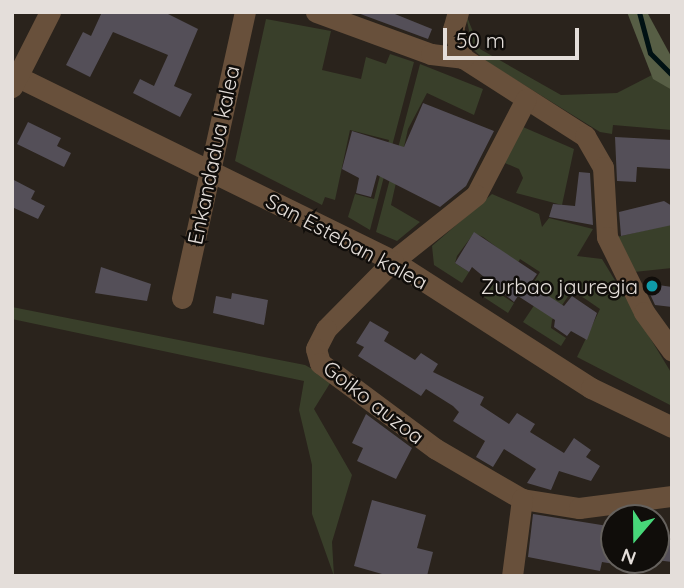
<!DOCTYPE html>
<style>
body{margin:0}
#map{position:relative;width:684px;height:588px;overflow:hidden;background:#2a231c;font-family:Quicksand,sans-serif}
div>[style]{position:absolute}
.green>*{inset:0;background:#393f2a}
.forest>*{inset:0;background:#575e45}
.stream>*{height:5px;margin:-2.5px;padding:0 2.5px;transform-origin:2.5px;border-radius:2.5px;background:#001113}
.building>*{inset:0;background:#544f58}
.minor>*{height:21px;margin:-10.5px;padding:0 10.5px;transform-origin:10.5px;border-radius:10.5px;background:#68503b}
.dots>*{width:19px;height:19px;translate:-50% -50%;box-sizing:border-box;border:4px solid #100d0a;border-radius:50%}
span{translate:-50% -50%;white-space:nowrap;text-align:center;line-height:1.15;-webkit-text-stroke:5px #100d0a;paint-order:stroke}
.street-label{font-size:21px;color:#e4deda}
.poi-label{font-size:21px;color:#e4deda}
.right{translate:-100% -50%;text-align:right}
.frame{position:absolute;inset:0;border:14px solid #e4deda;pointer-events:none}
.north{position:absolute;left:600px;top:504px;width:70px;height:70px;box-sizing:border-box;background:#100d0a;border:2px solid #65615d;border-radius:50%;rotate:200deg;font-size:19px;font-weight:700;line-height:28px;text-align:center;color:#e4deda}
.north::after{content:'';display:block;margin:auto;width:24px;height:32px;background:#47d779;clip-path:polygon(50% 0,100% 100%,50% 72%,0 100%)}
.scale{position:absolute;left:443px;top:28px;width:136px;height:32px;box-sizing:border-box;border:4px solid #e4deda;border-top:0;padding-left:9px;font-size:21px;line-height:24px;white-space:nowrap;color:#e4deda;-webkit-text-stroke:5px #100d0a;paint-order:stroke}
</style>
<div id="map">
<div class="green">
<div style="clip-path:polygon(465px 12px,480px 49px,561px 95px,617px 93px,652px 75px,672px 90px,672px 130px,613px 125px,612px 134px,600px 132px,484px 60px,473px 49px)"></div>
<div style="clip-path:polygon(266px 19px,331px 31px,322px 70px,361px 79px,366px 57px,386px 64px,390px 54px,414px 62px,370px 230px,348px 217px,355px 194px,374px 199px,389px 140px,350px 130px,335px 200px,325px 197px,322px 205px,235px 161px)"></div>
<div style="clip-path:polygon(420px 64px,483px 89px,474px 115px,427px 93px,408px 129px,391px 205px,420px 222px,397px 241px,376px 232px)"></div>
<div style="clip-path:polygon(523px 127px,574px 149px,562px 205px,516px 193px,523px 178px,519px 169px,500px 161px)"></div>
<div style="clip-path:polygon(492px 194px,539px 214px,542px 227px,549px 218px,593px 229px,577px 256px,602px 259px,672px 374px,672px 406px,577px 357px,600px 309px,584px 298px,571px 292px,552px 320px,551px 328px,566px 338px,561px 346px,523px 322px,543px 292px,532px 285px,540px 272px,520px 259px,500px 294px,514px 303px,508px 313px,479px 294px,499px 263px,499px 249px,483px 237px,474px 233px,457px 256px,455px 263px,469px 272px,462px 283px,434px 265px,432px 246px)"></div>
<div style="clip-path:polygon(672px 224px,672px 268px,634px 272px,617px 237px)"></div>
<div style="clip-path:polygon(12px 307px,305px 365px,332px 380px,314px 409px,352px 475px,332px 542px,334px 576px,312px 514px,312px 465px,299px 410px,304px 381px,12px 319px)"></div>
</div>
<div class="forest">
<div style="clip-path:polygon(627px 12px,647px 12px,672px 58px,672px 90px,653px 79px)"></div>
</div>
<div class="stream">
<div style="left:639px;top:12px;width:42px;rotate:75deg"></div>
<div style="left:650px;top:53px;width:31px;rotate:45deg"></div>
</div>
<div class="building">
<div style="clip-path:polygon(102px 12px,164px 12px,198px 29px,174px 86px,192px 94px,180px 117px,133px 93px,140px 79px,154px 86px,168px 55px,113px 32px,90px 77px,66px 65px,83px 32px,91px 36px)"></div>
<div style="clip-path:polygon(355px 12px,390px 12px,432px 29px,428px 39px)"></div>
<div style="clip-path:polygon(423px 103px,494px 131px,466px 186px,440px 207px,377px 175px,371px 197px,356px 193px,359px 178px,342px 169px,352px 131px,404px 147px)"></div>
<div style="clip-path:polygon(28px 122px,61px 138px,57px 146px,71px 153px,64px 167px,17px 144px)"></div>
<div style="clip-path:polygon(615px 137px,672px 140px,672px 169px,637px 167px,636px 182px,617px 181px)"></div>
<div style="clip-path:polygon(579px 172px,590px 173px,593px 225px,549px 217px,553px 204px,575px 206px)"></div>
<div style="clip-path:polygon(12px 179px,35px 191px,31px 199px,45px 206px,38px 219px,12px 207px)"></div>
<div style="clip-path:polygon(664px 201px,672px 206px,672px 225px,621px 236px,619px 212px)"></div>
<div style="clip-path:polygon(474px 232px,537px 274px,530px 284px,564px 306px,572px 296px,597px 313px,587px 340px,571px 331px,567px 336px,554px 327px,555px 320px,518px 296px,514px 302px,472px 267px,469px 272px,455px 263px)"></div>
<div style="clip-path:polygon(101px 267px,151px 284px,147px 301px,95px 293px)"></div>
<div style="clip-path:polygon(645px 283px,672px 287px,672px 307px,655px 305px)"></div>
<div style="clip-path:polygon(232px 293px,268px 300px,264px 325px,213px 313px,216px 296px,231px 299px)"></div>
<div style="clip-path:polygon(370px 321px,389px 332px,384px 341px,415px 360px,421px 353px,438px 364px,433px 372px,484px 397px,480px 405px,509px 424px,517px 413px,535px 424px,530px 432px,564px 453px,574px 438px,591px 450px,586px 457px,600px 466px,591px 481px,559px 471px,551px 490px,527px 483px,536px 469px,504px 449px,493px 467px,476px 457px,485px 441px,453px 421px,459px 412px,453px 406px,426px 389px,421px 396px,358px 356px,364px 347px,356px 343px)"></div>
<div style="clip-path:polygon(366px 414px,412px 448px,396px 479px,357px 461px,363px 448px,352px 443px)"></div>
<div style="clip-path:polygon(372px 500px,426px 515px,417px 548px,433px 552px,427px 576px,389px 576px,354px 566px)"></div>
<div style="clip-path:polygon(533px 514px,614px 527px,614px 564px,602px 562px,600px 571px,528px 557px)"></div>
<div style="clip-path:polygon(656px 532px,672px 535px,672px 562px,656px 560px)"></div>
</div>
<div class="minor">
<div style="left:316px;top:12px;width:122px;rotate:20.1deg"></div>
<div style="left:431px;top:54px;width:32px;rotate:7deg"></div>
<div style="left:463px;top:58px;width:145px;rotate:32.6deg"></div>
<div style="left:585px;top:136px;width:36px;rotate:60deg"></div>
<div style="left:603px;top:167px;width:70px;rotate:86.7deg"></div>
<div style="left:607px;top:237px;width:84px;rotate:63.7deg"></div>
<div style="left:644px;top:312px;width:48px;rotate:54.3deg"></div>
<div style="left:458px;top:12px;width:18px;rotate:106deg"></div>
<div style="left:453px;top:29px;width:31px;rotate:71deg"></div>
<div style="left:12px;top:74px;width:424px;rotate:26.1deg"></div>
<div style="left:393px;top:261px;width:235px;rotate:32.7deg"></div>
<div style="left:591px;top:388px;width:90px;rotate:25.7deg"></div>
<div style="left:12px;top:87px;width:84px;rotate:-63.1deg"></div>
<div style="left:526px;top:99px;width:108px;rotate:117.5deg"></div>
<div style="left:476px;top:195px;width:106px;rotate:141.5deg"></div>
<div style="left:393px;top:261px;width:95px;rotate:134.6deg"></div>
<div style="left:326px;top:329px;width:22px;rotate:117deg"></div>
<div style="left:316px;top:349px;width:15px;rotate:74deg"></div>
<div style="left:320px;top:363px;width:144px;rotate:36.6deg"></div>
<div style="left:436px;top:449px;width:99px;rotate:30.2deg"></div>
<div style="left:522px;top:499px;width:58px;rotate:9deg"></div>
<div style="left:579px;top:508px;width:94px;rotate:-7.4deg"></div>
<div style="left:182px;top:298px;width:293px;rotate:-77.6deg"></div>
<div style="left:512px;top:576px;width:78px;rotate:-82.6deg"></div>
</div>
<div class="dots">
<div style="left:652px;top:286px;background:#0f9aa8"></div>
</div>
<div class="street-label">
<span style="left:213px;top:155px;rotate:-78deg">Enkandadua kalea</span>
<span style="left:347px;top:241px;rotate:28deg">San Esteban kalea</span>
<span style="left:374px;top:402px;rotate:38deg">Goiko auzoa</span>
</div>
<div class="poi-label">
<span class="right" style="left:638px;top:286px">Zurbao jauregia</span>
</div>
<div class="frame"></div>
<div class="north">N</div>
<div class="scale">50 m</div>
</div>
